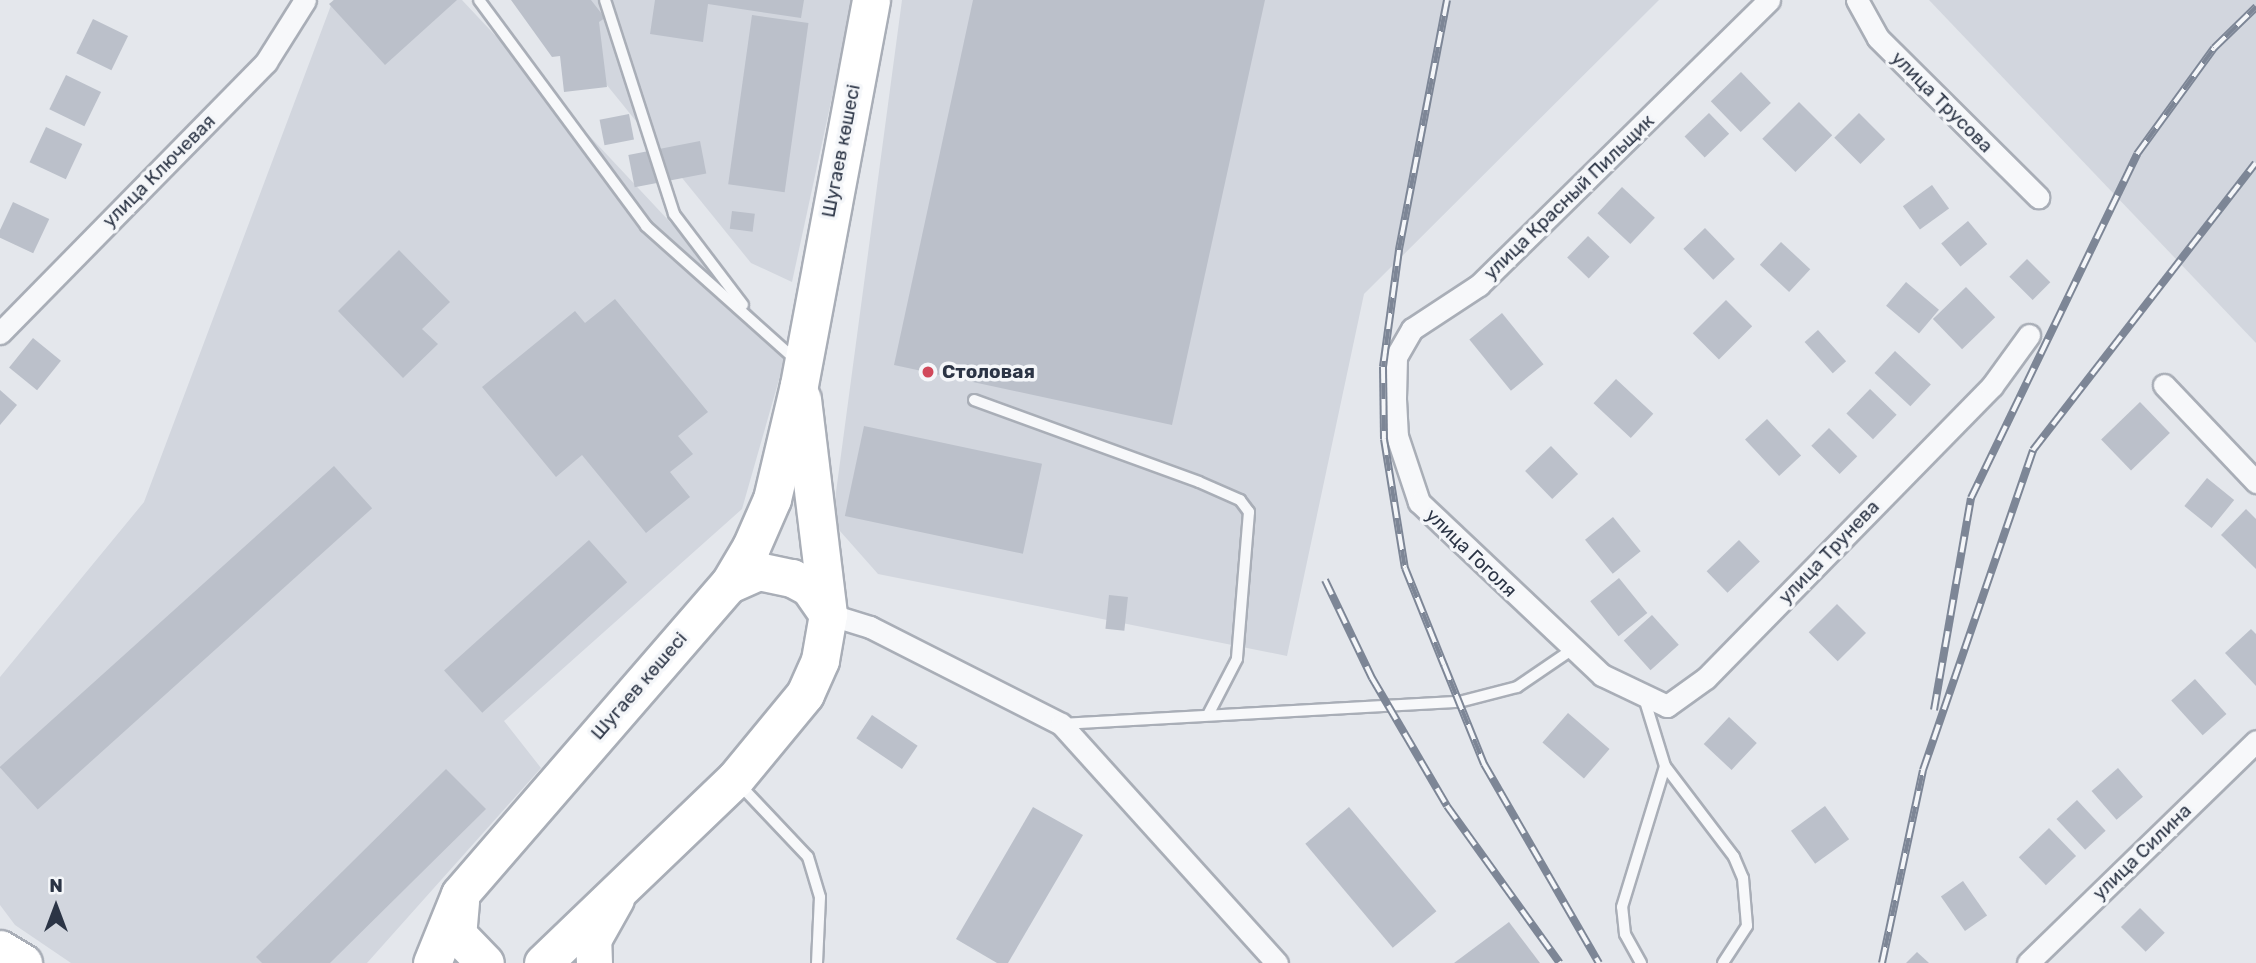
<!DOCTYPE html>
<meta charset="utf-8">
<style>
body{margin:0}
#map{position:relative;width:2256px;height:963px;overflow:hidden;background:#e4e7ec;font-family:Rubik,sans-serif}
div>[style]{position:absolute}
.built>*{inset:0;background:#d2d6de}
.building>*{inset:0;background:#bbc0ca;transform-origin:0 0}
.roads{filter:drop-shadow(2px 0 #a9aeb7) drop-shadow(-2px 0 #a9aeb7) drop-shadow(0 2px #a9aeb7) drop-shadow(0 -2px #a9aeb7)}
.service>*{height:10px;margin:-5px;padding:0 5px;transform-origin:5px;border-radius:5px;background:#f7f8fa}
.minor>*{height:21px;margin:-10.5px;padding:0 10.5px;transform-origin:10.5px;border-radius:10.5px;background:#f7f8fa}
.primary>*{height:35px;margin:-17.5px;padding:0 17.5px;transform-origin:17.5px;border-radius:17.5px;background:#fff}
.trunk>*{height:37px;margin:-18.5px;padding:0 18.5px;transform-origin:18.5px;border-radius:18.5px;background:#fff}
.rail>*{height:8px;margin-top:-4px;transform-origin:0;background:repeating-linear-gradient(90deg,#f4f6f9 0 16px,#7d8696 0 32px);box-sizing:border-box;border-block:2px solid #7d8696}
.dots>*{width:19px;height:19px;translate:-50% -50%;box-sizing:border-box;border:4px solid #f4f6f9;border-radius:50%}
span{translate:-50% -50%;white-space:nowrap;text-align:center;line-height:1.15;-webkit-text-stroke:7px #f4f6f9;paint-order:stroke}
.street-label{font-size:19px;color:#2b3445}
.poi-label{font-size:19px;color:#2b3445;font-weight:700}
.left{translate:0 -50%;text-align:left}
.north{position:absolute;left:21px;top:872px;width:70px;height:70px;-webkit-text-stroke:5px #f4f6f9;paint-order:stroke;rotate:0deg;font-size:19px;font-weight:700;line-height:28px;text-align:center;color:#2b3445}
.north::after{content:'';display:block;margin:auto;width:24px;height:32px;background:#2b3445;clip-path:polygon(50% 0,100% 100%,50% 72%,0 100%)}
</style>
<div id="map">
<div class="built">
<div style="clip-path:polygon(333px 0,462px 0,788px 348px,742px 509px,504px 721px,541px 768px,367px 963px,71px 963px,15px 925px,0 905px,0 677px,144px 502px)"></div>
<div style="clip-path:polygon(538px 0,853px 0,792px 282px,751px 263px)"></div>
<div style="clip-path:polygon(902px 0,1659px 0,1364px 294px,1287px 656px,878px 574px,832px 522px)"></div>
<div style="clip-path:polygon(1929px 0,2256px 0,2256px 343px)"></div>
</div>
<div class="building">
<div style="clip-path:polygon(334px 0,457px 0,385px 65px,329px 4px)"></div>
<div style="clip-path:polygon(511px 0,591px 0,605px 18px,599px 22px,607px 87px,564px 92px,560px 56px,552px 57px)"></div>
<div style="clip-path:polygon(655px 0,804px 0,801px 18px,708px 4px,703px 42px,650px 34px)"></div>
<div style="clip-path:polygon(973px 0,1265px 0,1172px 425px,894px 365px)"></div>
<div style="left:752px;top:15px;width:57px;height:171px;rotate:8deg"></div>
<div style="left:93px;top:19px;width:39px;height:38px;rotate:26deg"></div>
<div style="left:1741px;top:72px;width:43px;height:42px;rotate:46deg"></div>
<div style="left:66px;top:75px;width:39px;height:38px;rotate:26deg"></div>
<div style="left:1799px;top:102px;width:47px;height:52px;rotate:45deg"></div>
<div style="left:1709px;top:113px;width:29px;height:34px;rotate:46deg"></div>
<div style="left:1859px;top:113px;width:37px;height:35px;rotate:45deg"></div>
<div style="left:629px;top:114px;width:26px;height:30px;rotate:79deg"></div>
<div style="left:46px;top:127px;width:40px;height:39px;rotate:25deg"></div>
<div style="left:700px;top:141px;width:33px;height:73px;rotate:79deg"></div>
<div style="left:1932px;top:185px;width:29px;height:36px;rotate:54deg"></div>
<div style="left:1622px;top:187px;width:45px;height:36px;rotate:43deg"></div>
<div style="left:13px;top:202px;width:40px;height:38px;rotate:25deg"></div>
<div style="left:732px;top:211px;width:23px;height:18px;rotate:7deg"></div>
<div style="left:1968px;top:221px;width:30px;height:35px;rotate:50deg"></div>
<div style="left:1705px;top:228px;width:43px;height:30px;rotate:46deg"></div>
<div style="left:1588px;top:236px;width:30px;height:30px;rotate:44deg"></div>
<div style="left:1781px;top:242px;width:40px;height:31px;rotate:43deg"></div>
<div style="clip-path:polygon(399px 250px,450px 302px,422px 329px,438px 344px,403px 378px,338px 311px)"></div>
<div style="left:2027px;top:259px;width:33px;height:25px;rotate:45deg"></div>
<div style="left:1906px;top:282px;width:43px;height:31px;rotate:40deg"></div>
<div style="left:1966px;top:287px;width:42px;height:46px;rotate:46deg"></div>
<div style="clip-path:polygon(615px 299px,708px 412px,678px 436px,693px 454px,670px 472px,690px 497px,646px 533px,582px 455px,556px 477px,482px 387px,575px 311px,585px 323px)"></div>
<div style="left:1726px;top:300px;width:37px;height:47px;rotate:45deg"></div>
<div style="left:1502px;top:313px;width:66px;height:42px;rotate:51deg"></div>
<div style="left:1818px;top:330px;width:42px;height:18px;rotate:48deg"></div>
<div style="left:33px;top:338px;width:36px;height:38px;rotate:39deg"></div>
<div style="left:1895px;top:351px;width:49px;height:30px;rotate:43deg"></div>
<div style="left:1616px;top:379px;width:51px;height:33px;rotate:43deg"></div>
<div style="left:1870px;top:389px;width:37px;height:34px;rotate:44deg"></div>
<div style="clip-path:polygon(0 390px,17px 405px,0 425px)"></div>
<div style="left:2140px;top:402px;width:43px;height:54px;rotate:46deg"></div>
<div style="left:1767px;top:419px;width:50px;height:30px;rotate:47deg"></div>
<div style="left:864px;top:426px;width:182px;height:92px;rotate:12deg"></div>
<div style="left:1829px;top:428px;width:40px;height:25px;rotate:45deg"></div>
<div style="left:1551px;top:446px;width:39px;height:36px;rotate:46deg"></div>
<div style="left:334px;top:466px;width:57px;height:450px;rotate:48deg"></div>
<div style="left:2207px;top:478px;width:35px;height:36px;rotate:39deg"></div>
<div style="clip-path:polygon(2246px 509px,2256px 519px,2256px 569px,2221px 535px)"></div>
<div style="left:1613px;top:517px;width:44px;height:36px;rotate:51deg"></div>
<div style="left:589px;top:540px;width:57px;height:195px;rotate:48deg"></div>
<div style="left:1739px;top:540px;width:30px;height:45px;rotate:46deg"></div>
<div style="left:1619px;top:578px;width:45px;height:37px;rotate:51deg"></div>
<div style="left:1109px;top:595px;width:19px;height:34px;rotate:6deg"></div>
<div style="left:1837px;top:604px;width:41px;height:40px;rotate:45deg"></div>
<div style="left:1652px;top:615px;width:40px;height:38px;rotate:48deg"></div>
<div style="clip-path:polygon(2251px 629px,2256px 634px,2256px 686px,2225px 653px)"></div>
<div style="left:2195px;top:679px;width:47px;height:32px;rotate:48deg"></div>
<div style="left:1568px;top:713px;width:55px;height:39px;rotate:41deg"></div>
<div style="left:872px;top:715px;width:55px;height:28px;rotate:34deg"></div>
<div style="left:1729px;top:717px;width:38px;height:37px;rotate:43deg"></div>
<div style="left:2118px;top:768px;width:38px;height:35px;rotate:49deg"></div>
<div style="clip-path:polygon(446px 769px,486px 809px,330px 963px,262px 963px,256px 957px)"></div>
<div style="left:2077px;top:800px;width:42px;height:28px;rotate:47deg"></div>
<div style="left:1825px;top:806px;width:41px;height:42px;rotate:54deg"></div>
<div style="clip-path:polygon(1033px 807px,1083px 835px,1008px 963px,997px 963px,956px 939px)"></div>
<div style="left:1349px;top:807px;width:136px;height:57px;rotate:50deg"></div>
<div style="left:2049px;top:828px;width:39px;height:42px;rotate:46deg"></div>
<div style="left:1963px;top:881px;width:42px;height:27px;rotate:55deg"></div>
<div style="left:2140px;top:908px;width:35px;height:27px;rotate:45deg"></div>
<div style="clip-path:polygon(1509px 922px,1540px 963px,1454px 963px)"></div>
<div style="clip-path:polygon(1917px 952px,1929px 963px,1906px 963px)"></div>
</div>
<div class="roads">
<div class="service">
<div style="left:479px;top:0;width:281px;rotate:53.5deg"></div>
<div style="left:646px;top:226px;width:203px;rotate:41.8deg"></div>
<div style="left:605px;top:0;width:225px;rotate:72.1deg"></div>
<div style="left:674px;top:214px;width:114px;rotate:52.8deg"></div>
<div style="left:974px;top:400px;width:239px;rotate:20deg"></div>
<div style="left:1199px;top:482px;width:45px;rotate:23.7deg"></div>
<div style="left:1240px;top:500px;width:15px;rotate:53deg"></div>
<div style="left:1249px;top:512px;width:147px;rotate:94.7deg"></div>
<div style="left:1237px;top:659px;width:61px;rotate:117.4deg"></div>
<div style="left:1645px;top:701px;width:68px;rotate:72.9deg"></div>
<div style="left:1665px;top:766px;width:114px;rotate:52.8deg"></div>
<div style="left:1734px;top:857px;width:23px;rotate:67deg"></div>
<div style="left:1743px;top:878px;width:48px;rotate:85.2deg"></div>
<div style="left:1747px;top:926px;width:44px;rotate:123deg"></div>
<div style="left:1061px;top:724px;width:399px;rotate:-3.2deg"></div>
<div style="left:1459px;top:702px;width:60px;rotate:-14.5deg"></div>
<div style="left:1517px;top:687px;width:68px;rotate:-34.2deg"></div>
<div style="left:739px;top:784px;width:100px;rotate:46.6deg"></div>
<div style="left:808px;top:857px;width:42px;rotate:73.3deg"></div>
<div style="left:820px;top:897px;width:66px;rotate:92.6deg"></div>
<div style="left:1641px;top:963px;width:33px;rotate:-119deg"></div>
<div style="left:1625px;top:934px;width:27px;rotate:-96deg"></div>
<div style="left:1622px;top:907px;width:147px;rotate:-73deg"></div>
</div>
<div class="minor">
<div style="left:1769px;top:0;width:407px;rotate:135.5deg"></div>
<div style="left:1479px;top:285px;width:80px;rotate:146.7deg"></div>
<div style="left:1412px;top:329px;width:32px;rotate:120deg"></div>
<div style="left:1396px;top:357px;width:42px;rotate:91.4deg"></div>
<div style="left:1395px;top:399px;width:37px;rotate:87deg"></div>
<div style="left:1397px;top:436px;width:70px;rotate:71.6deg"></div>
<div style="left:1419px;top:502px;width:252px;rotate:43.4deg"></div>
<div style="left:1602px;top:675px;width:72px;rotate:25.5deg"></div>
<div style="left:1667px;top:706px;width:48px;rotate:-35.7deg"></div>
<div style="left:1706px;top:678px;width:409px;rotate:-45.6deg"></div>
<div style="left:1992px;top:386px;width:63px;rotate:-54deg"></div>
<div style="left:1857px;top:0;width:43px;rotate:61.1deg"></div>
<div style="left:1878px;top:38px;width:226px;rotate:44.8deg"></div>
<div style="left:0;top:333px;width:380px;rotate:-45.5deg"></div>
<div style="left:266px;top:62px;width:73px;rotate:-57.8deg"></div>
<div style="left:2164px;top:385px;width:134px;rotate:46.5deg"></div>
<div style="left:828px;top:614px;width:44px;rotate:17.2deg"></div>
<div style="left:870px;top:627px;width:214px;rotate:26.9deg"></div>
<div style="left:1061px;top:724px;width:322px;rotate:47.9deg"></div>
<div style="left:2028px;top:963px;width:318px;rotate:-44.2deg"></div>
</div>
<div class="primary">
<div style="left:594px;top:963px;width:23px;rotate:-92deg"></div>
<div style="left:593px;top:940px;width:47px;rotate:-60.7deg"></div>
</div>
<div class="trunk">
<div style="left:729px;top:584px;width:32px;rotate:-24deg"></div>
<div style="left:758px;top:571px;width:35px;rotate:12deg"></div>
<div style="left:792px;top:578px;width:19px;rotate:28deg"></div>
<div style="left:809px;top:587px;width:33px;rotate:55deg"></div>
<div style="left:460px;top:902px;width:32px;rotate:95deg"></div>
<div style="left:457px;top:934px;width:40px;rotate:46deg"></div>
<div style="left:0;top:949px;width:27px;rotate:31deg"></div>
<div style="left:432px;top:963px;width:74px;rotate:-67.9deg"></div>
<div style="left:460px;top:894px;width:410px;rotate:-49.1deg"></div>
<div style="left:729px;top:584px;width:43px;rotate:-59.3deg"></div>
<div style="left:751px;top:547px;width:52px;rotate:-66.4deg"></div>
<div style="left:772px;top:499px;width:117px;rotate:-76.7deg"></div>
<div style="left:799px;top:385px;width:392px;rotate:-79.4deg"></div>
<div style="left:543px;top:963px;width:266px;rotate:-43.8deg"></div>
<div style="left:735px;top:779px;width:110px;rotate:-50.5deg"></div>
<div style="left:805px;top:694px;width:37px;rotate:-66deg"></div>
<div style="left:820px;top:660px;width:47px;rotate:-80.1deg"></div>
<div style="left:828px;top:614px;width:217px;rotate:-96.9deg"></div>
</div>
</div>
<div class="rail">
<div style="left:1447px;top:0;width:255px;rotate:100.9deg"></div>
<div style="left:1399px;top:250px;width:118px;rotate:97.8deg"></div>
<div style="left:1383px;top:367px;width:72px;rotate:89.2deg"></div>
<div style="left:1384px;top:439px;width:131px;rotate:80.8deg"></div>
<div style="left:1405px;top:568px;width:105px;rotate:68.1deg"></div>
<div style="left:1444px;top:665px;width:107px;rotate:68deg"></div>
<div style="left:1484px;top:764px;width:230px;rotate:60deg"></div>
<div style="left:1325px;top:580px;width:109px;rotate:64.4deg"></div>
<div style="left:1372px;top:678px;width:148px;rotate:59.6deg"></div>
<div style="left:1447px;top:806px;width:193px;rotate:54.3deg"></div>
<div style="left:1934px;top:710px;width:215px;rotate:-80.1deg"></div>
<div style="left:1971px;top:498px;width:382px;rotate:-64.2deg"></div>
<div style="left:2137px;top:154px;width:131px;rotate:-54deg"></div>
<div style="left:2214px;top:48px;width:59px;rotate:-44.3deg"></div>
<div style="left:1882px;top:963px;width:197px;rotate:-78deg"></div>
<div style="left:1923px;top:770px;width:338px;rotate:-71deg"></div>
<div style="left:2033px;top:450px;width:363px;rotate:-52.2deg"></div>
</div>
<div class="dots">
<div style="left:928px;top:372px;background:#d1495b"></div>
</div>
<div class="street-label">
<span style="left:1942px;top:102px;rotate:45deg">улица Трусова</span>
<span style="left:841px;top:151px;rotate:-79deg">Шугаев көшесі</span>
<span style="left:159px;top:171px;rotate:-45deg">улица Ключевая</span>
<span style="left:1569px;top:197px;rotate:-44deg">улица Красный Пильщик</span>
<span style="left:1829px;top:552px;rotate:-46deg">улица Трунева</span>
<span style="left:1471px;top:553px;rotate:44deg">улица Гоголя</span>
<span style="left:639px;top:686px;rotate:-49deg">Шугаев көшесі</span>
<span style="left:2142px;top:852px;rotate:-44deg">улица Силина</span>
</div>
<div class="poi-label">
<span class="left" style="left:942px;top:372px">Столовая</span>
</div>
<div class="north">N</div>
</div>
